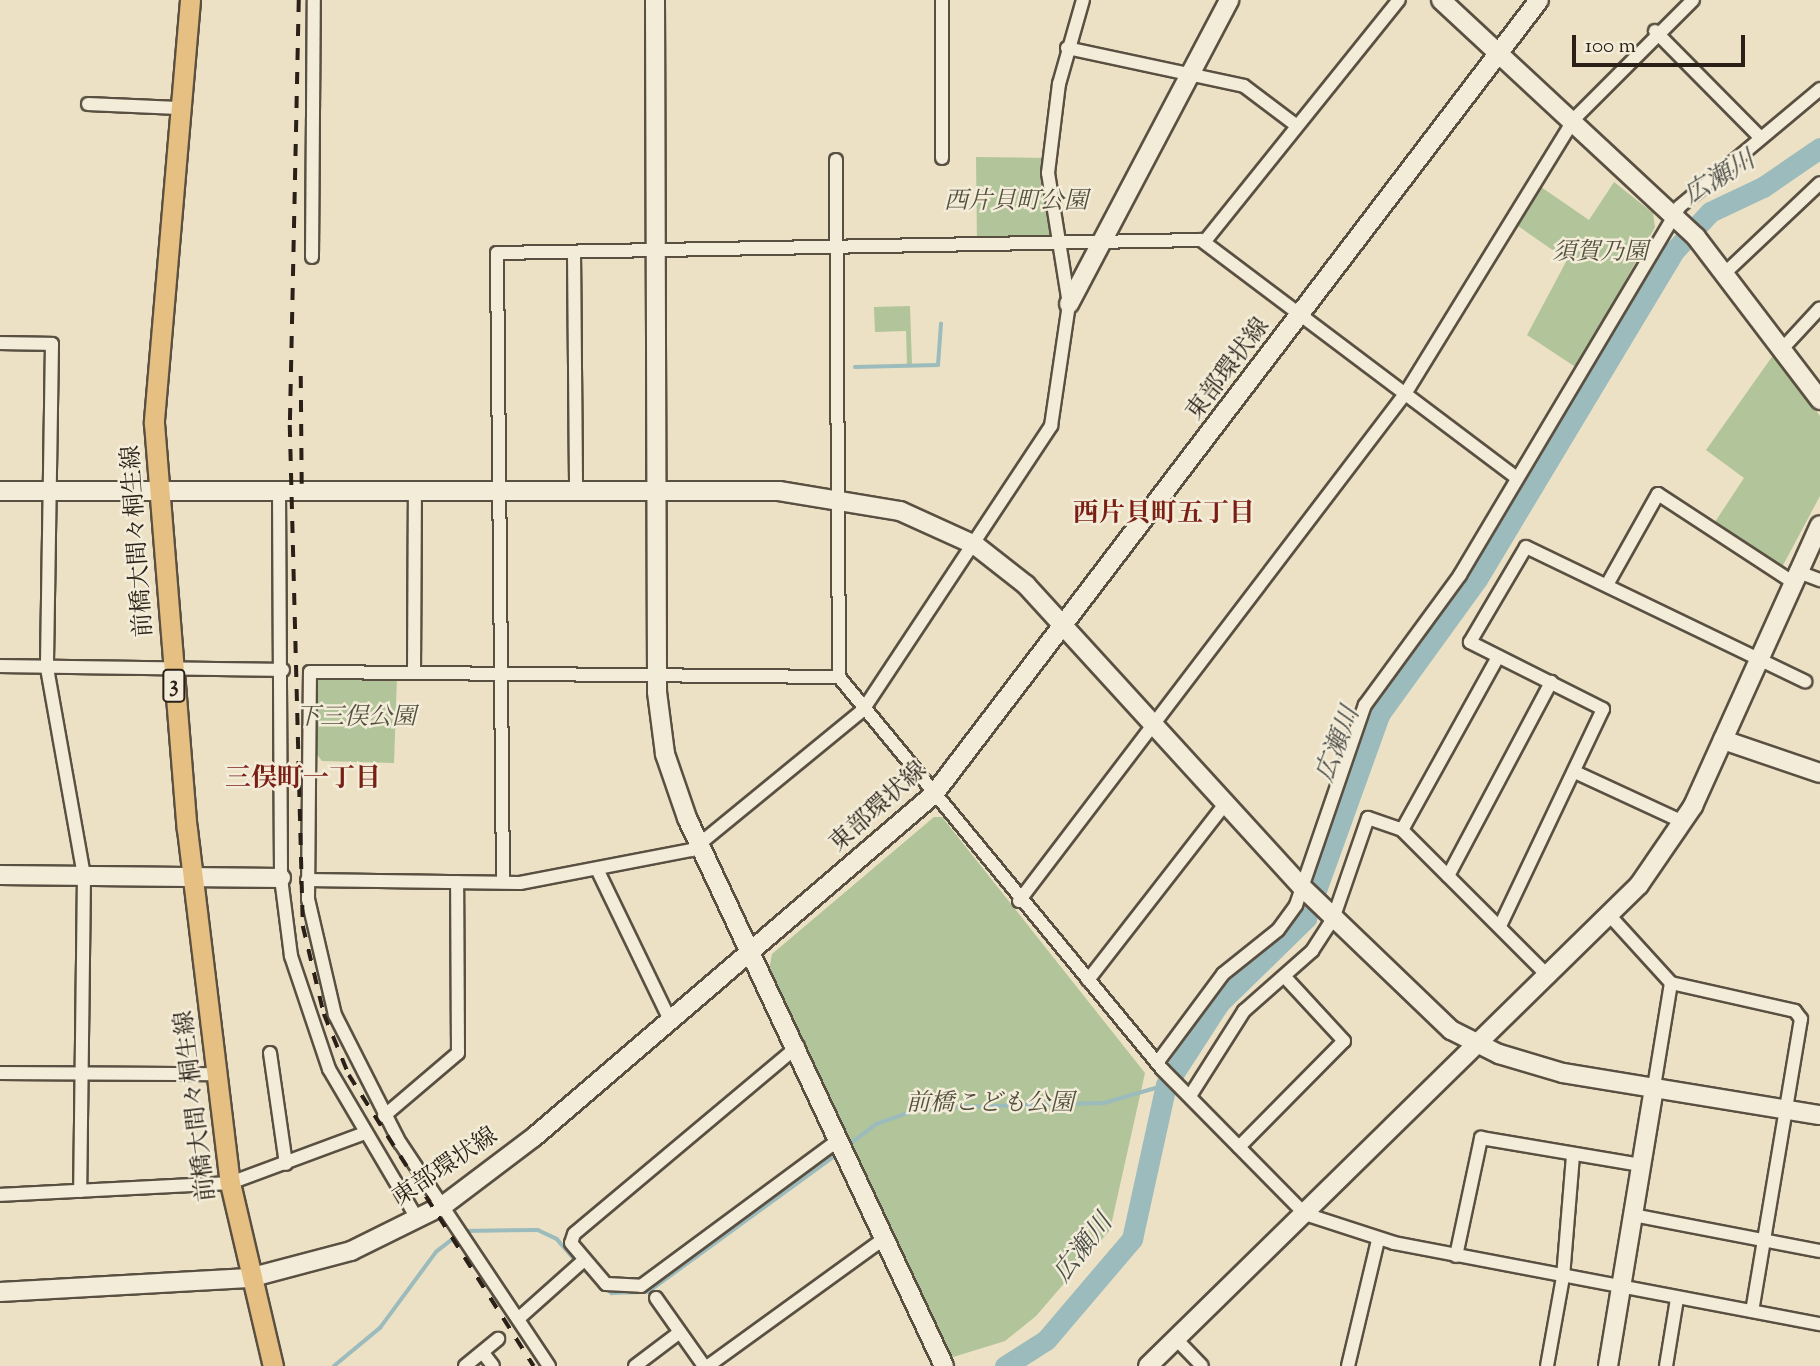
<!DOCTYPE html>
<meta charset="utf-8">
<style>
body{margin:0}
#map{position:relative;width:1820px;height:1366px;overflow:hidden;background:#ece1c5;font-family:"Sorts Mill Goudy","Noto Serif JP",serif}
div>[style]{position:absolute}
.green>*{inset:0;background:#b2c499}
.stream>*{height:3.5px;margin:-1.75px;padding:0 1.75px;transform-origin:1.75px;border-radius:1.75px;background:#9cbbbd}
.river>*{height:21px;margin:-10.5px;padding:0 10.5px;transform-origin:10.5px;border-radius:10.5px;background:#9cbbbd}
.roads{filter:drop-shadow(2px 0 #5a5042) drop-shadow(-2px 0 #5a5042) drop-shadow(0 2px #5a5042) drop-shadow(0 -2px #5a5042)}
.street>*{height:12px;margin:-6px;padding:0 6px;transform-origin:6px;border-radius:6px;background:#f3ecd9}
.secondary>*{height:18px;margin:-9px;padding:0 9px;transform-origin:9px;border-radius:9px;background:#f3ecd9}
.primary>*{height:19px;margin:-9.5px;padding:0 9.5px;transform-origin:9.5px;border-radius:9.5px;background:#e6c082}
.rail>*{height:3.5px;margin-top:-1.75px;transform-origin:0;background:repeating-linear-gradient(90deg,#2a2017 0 12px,transparent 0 24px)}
span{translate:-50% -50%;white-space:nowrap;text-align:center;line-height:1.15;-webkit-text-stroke:5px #f3ecd9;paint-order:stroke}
.shield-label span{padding:2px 5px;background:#f3ecd9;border:2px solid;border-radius:5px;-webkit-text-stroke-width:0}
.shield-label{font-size:23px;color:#2a2017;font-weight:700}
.park-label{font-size:24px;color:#53513e;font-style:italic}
.street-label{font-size:24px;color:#2a2017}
.water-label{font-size:26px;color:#4c4e49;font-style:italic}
.neighbourhood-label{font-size:26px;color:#7a1f14;font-weight:700}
.scale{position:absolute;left:1572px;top:35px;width:173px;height:32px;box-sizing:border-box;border:4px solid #2a2017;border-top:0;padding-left:9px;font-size:21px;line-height:24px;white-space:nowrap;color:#2a2017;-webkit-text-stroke:5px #f3ecd9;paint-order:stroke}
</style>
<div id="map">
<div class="green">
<div style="clip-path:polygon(976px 157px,1050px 158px,1061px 242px,977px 243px)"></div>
<div style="clip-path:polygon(1614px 182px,1653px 213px,1655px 227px,1577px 368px,1527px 335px,1567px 260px,1518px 226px,1541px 187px,1589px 220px)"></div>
<div style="clip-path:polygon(910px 306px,912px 365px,907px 365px,906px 331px,875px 332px,874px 307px)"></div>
<div style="clip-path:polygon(1774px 354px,1820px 416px,1820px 496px,1781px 569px,1713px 525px,1744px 478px,1706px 450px)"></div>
<div style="clip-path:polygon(397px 676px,394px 763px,322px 761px,316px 753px,316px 677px)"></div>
<div style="clip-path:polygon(934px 817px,942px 817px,1145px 1073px,1110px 1230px,1036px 1316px,1005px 1341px,950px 1358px,769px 970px,772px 954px)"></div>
</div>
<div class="stream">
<div style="left:855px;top:367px;width:83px;rotate:-1.4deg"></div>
<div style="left:938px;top:365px;width:41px;rotate:-85.8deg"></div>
<div style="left:846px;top:1147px;width:39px;rotate:-37deg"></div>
<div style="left:877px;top:1124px;width:48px;rotate:-19.6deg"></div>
<div style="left:922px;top:1108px;width:182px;rotate:-1.6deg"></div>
<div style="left:1104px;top:1103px;width:65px;rotate:-16.2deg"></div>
<div style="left:582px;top:1268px;width:39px;rotate:40deg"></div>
<div style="left:612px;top:1293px;width:36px;rotate:-2deg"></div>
<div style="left:648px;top:1292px;width:234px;rotate:-36.1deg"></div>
<div style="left:334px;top:1366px;width:60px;rotate:-39.6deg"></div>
<div style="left:380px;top:1328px;width:94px;rotate:-53.6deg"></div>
<div style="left:436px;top:1252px;width:34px;rotate:-38deg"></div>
<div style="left:463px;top:1231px;width:75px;rotate:-0.8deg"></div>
<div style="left:538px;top:1230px;width:21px;rotate:25deg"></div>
<div style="left:557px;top:1239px;width:30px;rotate:49deg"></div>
</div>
<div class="river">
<div style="left:1005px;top:1366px;width:49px;rotate:-32.4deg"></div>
<div style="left:1046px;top:1340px;width:133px;rotate:-49.6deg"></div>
<div style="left:1132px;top:1239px;width:158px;rotate:-77.6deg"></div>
<div style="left:1166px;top:1085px;width:98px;rotate:-57.1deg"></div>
<div style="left:1219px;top:1003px;width:122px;rotate:-44.3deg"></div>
<div style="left:1306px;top:918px;width:218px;rotate:-70.2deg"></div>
<div style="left:1380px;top:713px;width:165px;rotate:-54.1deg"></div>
<div style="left:1477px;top:579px;width:383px;rotate:-59deg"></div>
<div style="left:1674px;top:251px;width:53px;rotate:-47.3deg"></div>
<div style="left:1710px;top:212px;width:59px;rotate:-25.3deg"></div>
<div style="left:1763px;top:187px;width:69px;rotate:-34.4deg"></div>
</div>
<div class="roads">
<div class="street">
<div style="left:1655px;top:31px;width:149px;rotate:45.3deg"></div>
<div style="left:1067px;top:48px;width:181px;rotate:12.1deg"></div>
<div style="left:1244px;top:86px;width:66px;rotate:37deg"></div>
<div style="left:88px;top:104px;width:90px;rotate:2.5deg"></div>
<div style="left:942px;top:158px;width:158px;rotate:-90deg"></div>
<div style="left:836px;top:160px;width:517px;rotate:89.67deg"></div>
<div style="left:1205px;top:241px;width:309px;rotate:-51.2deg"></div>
<div style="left:574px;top:252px;width:239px;rotate:89.5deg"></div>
<div style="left:312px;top:257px;width:257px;rotate:-89.6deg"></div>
<div style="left:1726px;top:272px;width:129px;rotate:-43.4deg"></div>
<div style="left:0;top:343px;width:52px;rotate:1.1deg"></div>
<div style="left:52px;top:344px;width:324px;rotate:90.9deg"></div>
<div style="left:47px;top:668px;width:211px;rotate:79.9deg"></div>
<div style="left:84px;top:876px;width:315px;rotate:90.7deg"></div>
<div style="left:1783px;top:348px;width:54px;rotate:-47.2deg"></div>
<div style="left:279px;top:491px;width:387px;rotate:89.7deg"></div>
<div style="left:281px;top:878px;width:79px;rotate:82.7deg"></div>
<div style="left:291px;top:956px;width:119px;rotate:71.4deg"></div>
<div style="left:329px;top:1069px;width:175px;rotate:59.5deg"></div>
<div style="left:1796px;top:571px;width:26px;rotate:21deg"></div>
<div style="left:1608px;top:583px;width:102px;rotate:-60.7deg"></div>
<div style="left:1658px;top:494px;width:159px;rotate:33.2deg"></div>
<div style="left:0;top:666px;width:283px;rotate:0.8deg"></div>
<div style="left:414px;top:671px;width:179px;rotate:-89.7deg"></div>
<div style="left:1575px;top:772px;width:119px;rotate:24.8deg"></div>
<div style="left:1402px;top:830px;width:198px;rotate:-61deg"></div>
<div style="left:597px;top:869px;width:168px;rotate:64.2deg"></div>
<div style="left:1448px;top:876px;width:220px;rotate:-62deg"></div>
<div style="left:307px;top:880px;width:213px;rotate:0.8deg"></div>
<div style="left:520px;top:883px;width:175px;rotate:-10.9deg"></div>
<div style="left:692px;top:850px;width:221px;rotate:-39.3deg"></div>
<div style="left:863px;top:710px;width:341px;rotate:-56.5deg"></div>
<div style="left:1051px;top:426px;width:123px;rotate:-81.6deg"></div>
<div style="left:1069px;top:304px;width:133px;rotate:-99.1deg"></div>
<div style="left:1048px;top:173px;width:90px;rotate:-83deg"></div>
<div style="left:1059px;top:84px;width:87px;rotate:-74.1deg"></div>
<div style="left:503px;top:882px;width:629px;rotate:-90.55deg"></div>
<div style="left:497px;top:253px;width:704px;rotate:-1.06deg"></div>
<div style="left:1201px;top:240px;width:392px;rotate:37deg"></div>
<div style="left:1019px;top:901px;width:637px;rotate:-52.72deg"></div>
<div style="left:1405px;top:394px;width:323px;rotate:-58.4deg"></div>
<div style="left:1574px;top:119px;width:168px;rotate:-45deg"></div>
<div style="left:1611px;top:917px;width:89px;rotate:47.7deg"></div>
<div style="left:1671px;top:983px;width:105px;rotate:99.3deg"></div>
<div style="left:1500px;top:926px;width:240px;rotate:-64.6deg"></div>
<div style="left:1603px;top:709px;width:149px;rotate:-153.3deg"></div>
<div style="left:1470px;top:642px;width:110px;rotate:-59.5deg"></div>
<div style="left:1526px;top:547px;width:310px;rotate:25.7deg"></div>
<div style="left:1088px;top:980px;width:224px;rotate:-52.1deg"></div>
<div style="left:1671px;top:983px;width:127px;rotate:12.7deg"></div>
<div style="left:1795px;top:1011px;width:10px;rotate:53deg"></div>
<div style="left:1801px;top:1019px;width:296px;rotate:99.5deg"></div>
<div style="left:798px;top:1046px;width:292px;rotate:140deg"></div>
<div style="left:574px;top:1234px;width:9px;rotate:108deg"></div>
<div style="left:571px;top:1243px;width:54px;rotate:49.5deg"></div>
<div style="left:606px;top:1284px;width:35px;rotate:3deg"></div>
<div style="left:641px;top:1286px;width:247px;rotate:-36.5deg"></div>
<div style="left:270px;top:1053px;width:112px;rotate:81.8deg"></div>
<div style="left:1157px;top:1063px;width:111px;rotate:-53.4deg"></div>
<div style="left:1223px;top:974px;width:70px;rotate:-38.7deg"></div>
<div style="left:1278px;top:930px;width:31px;rotate:-54deg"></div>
<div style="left:1296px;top:905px;width:212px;rotate:-71deg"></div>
<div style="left:1365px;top:705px;width:161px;rotate:-53.8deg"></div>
<div style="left:1460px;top:575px;width:428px;rotate:-59.2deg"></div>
<div style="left:1679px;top:207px;width:184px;rotate:-39.9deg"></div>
<div style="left:0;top:1073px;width:217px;rotate:0.3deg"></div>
<div style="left:1190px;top:1096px;width:101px;rotate:-57.6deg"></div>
<div style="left:1244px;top:1011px;width:91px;rotate:-41.4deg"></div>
<div style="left:1312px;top:951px;width:38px;rotate:-57deg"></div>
<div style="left:1333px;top:919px;width:107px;rotate:-70.9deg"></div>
<div style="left:1368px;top:818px;width:36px;rotate:19deg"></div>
<div style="left:1402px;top:830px;width:208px;rotate:45deg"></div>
<div style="left:384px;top:1116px;width:97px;rotate:-40.4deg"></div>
<div style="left:458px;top:1053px;width:171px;rotate:-90.3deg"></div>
<div style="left:1239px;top:1147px;width:149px;rotate:-45.3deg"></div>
<div style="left:1344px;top:1041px;width:88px;rotate:-132.7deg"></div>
<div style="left:0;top:1195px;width:230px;rotate:-3deg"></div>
<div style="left:230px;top:1183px;width:144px;rotate:-20.3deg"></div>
<div style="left:1633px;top:1215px;width:190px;rotate:10.9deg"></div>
<div style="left:1456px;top:1256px;width:121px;rotate:-78deg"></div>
<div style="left:1481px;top:1138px;width:162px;rotate:9.6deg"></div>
<div style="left:656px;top:1298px;width:83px;rotate:54.8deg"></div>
<div style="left:518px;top:1319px;width:89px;rotate:-41.8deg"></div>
<div style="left:1176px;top:1339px;width:37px;rotate:46deg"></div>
<div style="left:483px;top:1353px;width:16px;rotate:52deg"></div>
<div style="left:465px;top:1366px;width:43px;rotate:-39.3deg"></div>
<div style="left:549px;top:1366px;width:268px;rotate:-123.7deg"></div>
<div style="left:400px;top:1143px;width:144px;rotate:-116.9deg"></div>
<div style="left:335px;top:1015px;width:119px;rotate:-103.1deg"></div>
<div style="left:308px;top:899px;width:227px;rotate:-89.5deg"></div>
<div style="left:310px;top:672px;width:529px;rotate:0.54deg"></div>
<div style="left:839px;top:677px;width:509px;rotate:50.5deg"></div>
<div style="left:1163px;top:1070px;width:202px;rotate:45.4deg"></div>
<div style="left:1305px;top:1214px;width:94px;rotate:18deg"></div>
<div style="left:1394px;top:1243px;width:434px;rotate:10.8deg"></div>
<div style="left:635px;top:1366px;width:56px;rotate:-37.1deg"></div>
<div style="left:708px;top:1366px;width:218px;rotate:-35.9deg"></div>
<div style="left:1348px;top:1366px;width:130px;rotate:-76.6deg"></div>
<div style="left:1547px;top:1366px;width:90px;rotate:-79.8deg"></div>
<div style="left:1563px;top:1277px;width:122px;rotate:-85.3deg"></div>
<div style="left:1666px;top:1366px;width:68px;rotate:-80.7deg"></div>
</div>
<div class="secondary">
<div style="left:655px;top:0;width:692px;rotate:89.83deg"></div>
<div style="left:657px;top:692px;width:63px;rotate:82.6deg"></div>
<div style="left:665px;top:754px;width:68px;rotate:71deg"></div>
<div style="left:687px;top:818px;width:605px;rotate:64.87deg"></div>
<div style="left:1441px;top:0;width:348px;rotate:42.9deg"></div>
<div style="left:1696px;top:237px;width:205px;rotate:52.7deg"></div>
<div style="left:1069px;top:304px;width:344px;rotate:-62.2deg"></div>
<div style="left:0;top:491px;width:779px"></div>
<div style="left:779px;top:491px;width:123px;rotate:9.4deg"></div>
<div style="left:900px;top:511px;width:82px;rotate:24.4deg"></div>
<div style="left:975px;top:545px;width:65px;rotate:38.1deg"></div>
<div style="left:1026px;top:585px;width:411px;rotate:47.6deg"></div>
<div style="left:1303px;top:888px;width:205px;rotate:43.8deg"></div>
<div style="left:1451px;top:1030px;width:54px;rotate:26.6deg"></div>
<div style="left:1499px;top:1054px;width:67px;rotate:16.5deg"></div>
<div style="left:1563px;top:1073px;width:260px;rotate:9.3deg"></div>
<div style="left:1723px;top:740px;width:102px;rotate:18.8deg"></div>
<div style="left:0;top:875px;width:281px;rotate:0.6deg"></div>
<div style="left:0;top:1292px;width:249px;rotate:-3.2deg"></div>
<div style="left:249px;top:1278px;width:106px;rotate:-14.8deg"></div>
<div style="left:351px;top:1251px;width:104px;rotate:-26.3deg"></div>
<div style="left:444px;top:1205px;width:113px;rotate:-37.1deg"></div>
<div style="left:534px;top:1137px;width:527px;rotate:-40.61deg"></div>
<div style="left:934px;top:794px;width:998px;rotate:-52.69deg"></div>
<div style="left:1148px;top:1366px;width:687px;rotate:-44.41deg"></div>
<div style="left:1639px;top:885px;width:96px;rotate:-55.6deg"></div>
<div style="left:1693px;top:806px;width:308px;rotate:-65.7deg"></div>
<div style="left:1608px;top:1366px;width:283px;rotate:-80.6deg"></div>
</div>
<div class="primary">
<div style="left:190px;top:0;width:425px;rotate:94.9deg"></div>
<div style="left:154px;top:423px;width:407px;rotate:85.4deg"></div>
<div style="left:187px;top:829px;width:357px;rotate:83.1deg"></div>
<div style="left:230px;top:1183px;width:188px;rotate:76.8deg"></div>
</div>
</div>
<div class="rail">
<div style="left:299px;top:0;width:425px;rotate:91.2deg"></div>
<div style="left:290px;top:425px;width:501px;rotate:88.51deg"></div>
<div style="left:303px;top:926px;width:90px;rotate:76.6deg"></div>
<div style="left:324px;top:1014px;width:66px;rotate:67.7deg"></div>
<div style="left:349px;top:1075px;width:345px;rotate:57.6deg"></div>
<div style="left:301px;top:376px;width:108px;rotate:89.5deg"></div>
</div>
<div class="shield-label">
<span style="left:174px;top:686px">3</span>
</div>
<div class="park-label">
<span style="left:1016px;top:203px">西片貝町公園</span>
<span style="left:1600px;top:254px">須賀乃園</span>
<span style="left:356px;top:719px">下三俣公園</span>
<span style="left:990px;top:1105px">前橋こども公園</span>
</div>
<div class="street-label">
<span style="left:1229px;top:370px;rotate:-53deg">東部環状線</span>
<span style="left:139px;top:541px;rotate:-94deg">前橋大間々桐生線</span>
<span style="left:879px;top:808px;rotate:-42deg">東部環状線</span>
<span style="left:197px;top:1106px;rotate:-97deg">前橋大間々桐生線</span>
<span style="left:446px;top:1168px;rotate:-34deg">東部環状線</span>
</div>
<div class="water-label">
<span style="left:1720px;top:179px;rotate:-31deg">広瀬川</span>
<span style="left:1339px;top:745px;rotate:-69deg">広瀬川</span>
<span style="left:1084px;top:1249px;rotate:-52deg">広瀬川</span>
</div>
<div class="neighbourhood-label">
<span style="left:1164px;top:515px">西片貝町五丁目</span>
<span style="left:303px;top:780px">三俣町一丁目</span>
</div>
<div class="scale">100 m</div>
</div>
